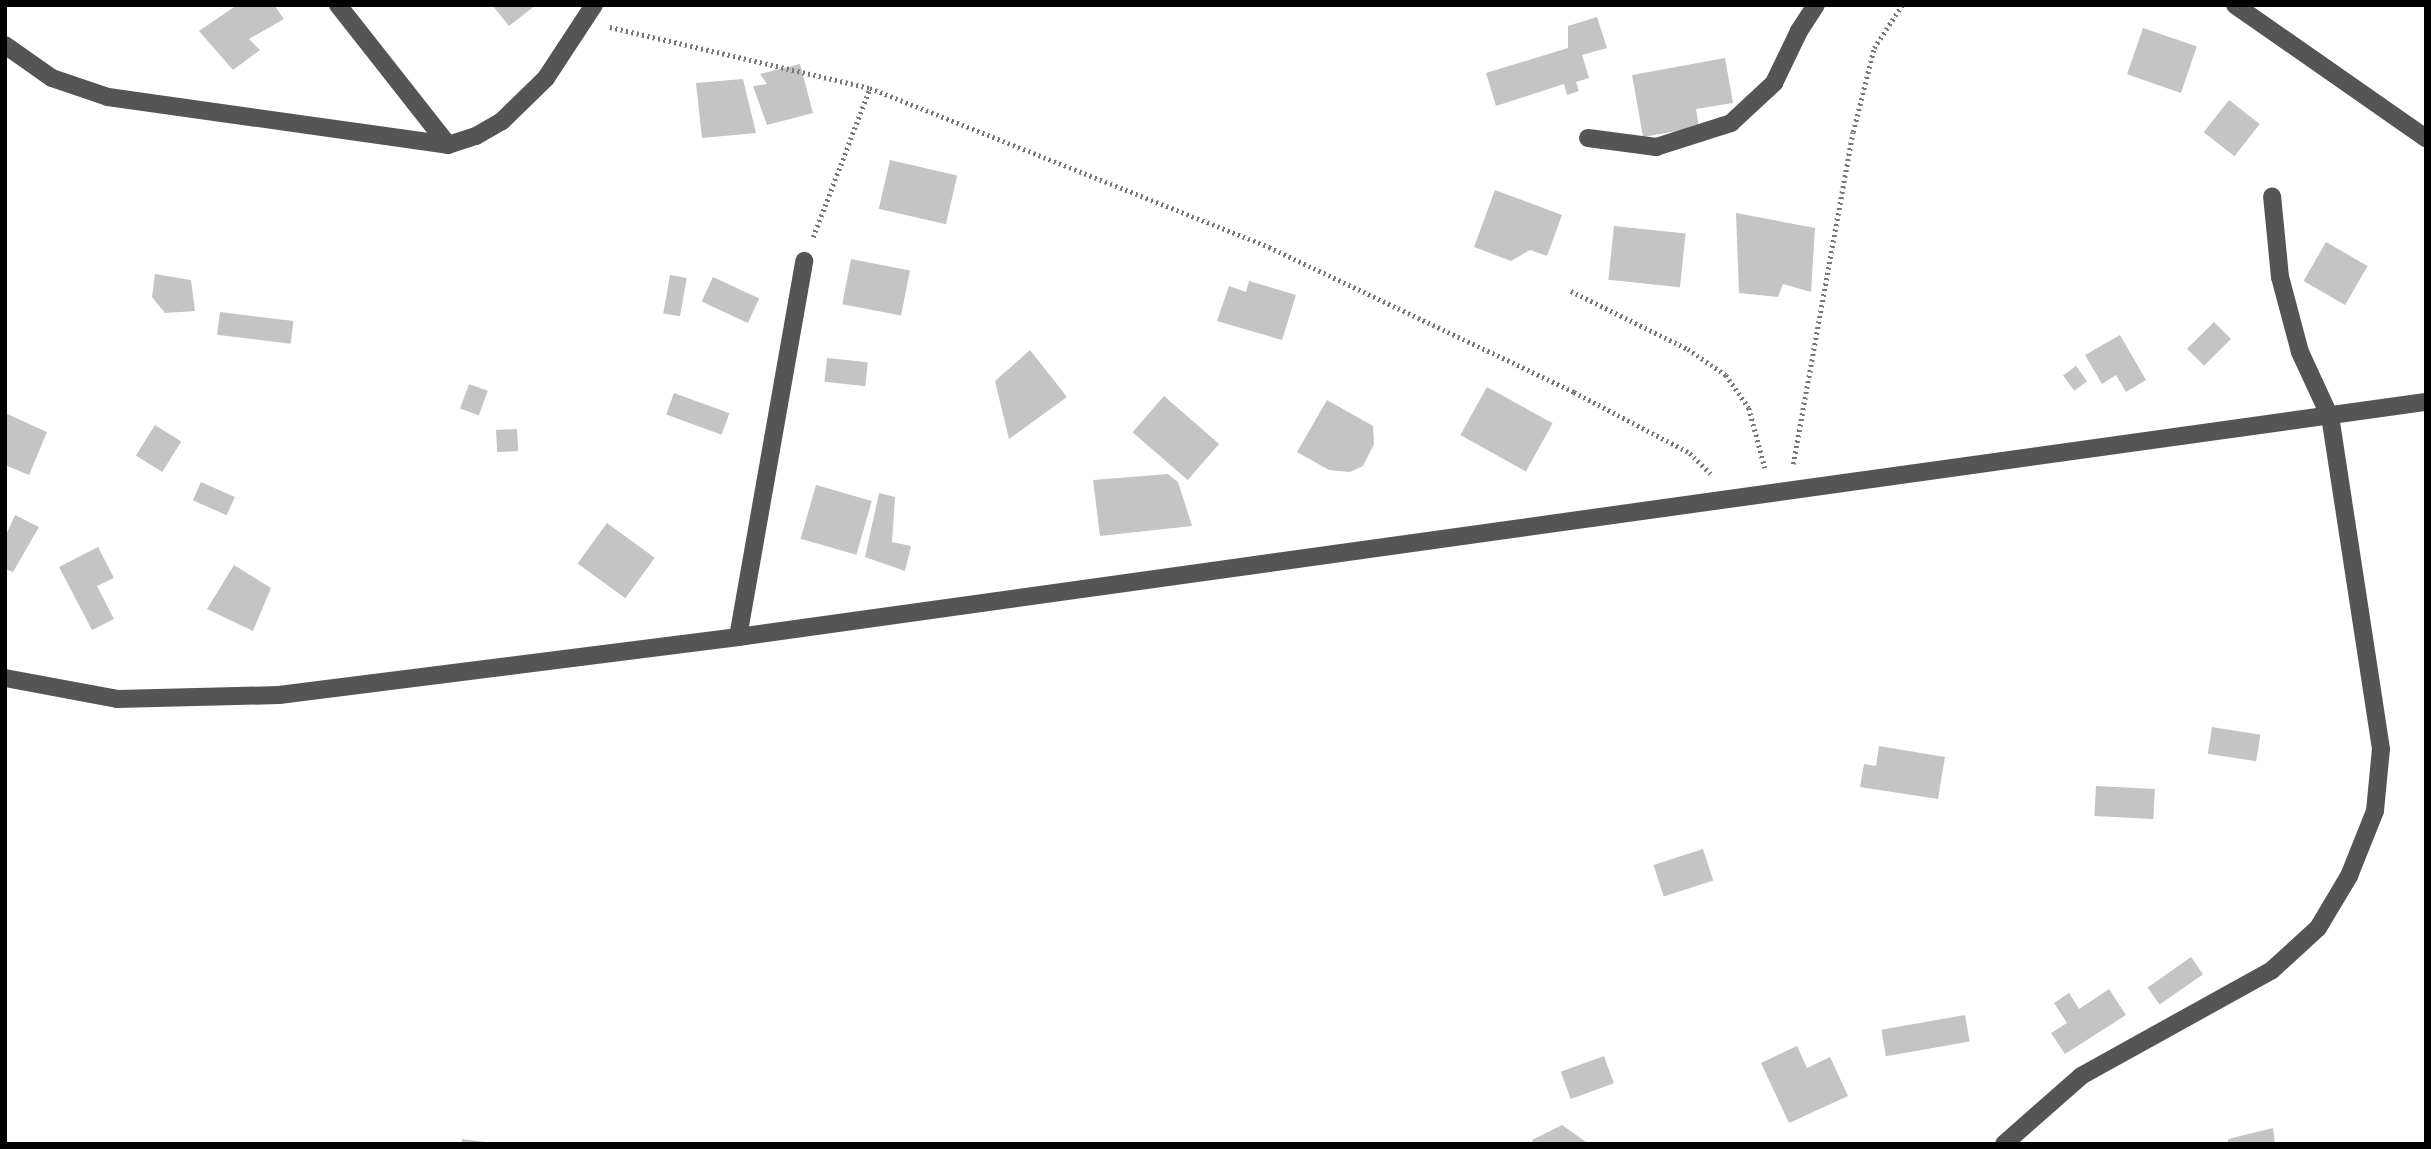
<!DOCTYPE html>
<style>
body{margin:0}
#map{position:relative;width:2431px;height:1149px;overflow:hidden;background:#fff;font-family:"Public Sans",sans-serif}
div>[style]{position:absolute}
.building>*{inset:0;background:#c4c4c4;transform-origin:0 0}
.path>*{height:4.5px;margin-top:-2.25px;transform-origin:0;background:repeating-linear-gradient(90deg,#777 0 2px,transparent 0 5.5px)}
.minor>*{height:18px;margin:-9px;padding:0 9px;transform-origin:9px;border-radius:9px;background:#555}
span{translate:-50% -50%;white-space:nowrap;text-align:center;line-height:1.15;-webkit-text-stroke:5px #fff;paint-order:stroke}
.frame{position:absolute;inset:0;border:7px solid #000;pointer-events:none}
</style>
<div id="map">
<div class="building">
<div style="clip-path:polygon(237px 5px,274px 5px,284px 19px,249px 39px,260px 50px,233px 70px,199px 31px)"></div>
<div style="clip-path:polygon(492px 5px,536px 5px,509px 26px)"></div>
<div style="clip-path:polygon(1597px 17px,1607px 48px,1582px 55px,1589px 78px,1576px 82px,1579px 91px,1567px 95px,1564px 84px,1496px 106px,1486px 73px,1568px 48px,1568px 26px)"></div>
<div style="left:2143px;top:28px;width:57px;height:49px;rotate:19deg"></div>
<div style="clip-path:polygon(1725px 58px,1733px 103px,1696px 109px,1699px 127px,1643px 137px,1632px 75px)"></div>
<div style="clip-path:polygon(800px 64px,813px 113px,767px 125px,753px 86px,767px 84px,760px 74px)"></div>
<div style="clip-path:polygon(743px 79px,756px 133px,702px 138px,696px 83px)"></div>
<div style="left:2229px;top:100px;width:39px;height:41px;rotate:38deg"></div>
<div style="left:890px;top:160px;width:69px;height:50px;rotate:13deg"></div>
<div style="clip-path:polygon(1495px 190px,1562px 215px,1547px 256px,1530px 250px,1511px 261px,1474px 247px)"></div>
<div style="clip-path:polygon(1736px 213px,1815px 228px,1811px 292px,1783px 284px,1778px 297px,1739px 293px)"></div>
<div style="left:1614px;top:226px;width:72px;height:54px;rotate:6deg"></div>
<div style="left:2326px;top:242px;width:48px;height:45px;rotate:30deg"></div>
<div style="left:851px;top:259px;width:60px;height:46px;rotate:11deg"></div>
<div style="clip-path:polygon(155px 274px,191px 280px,195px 311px,165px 313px,152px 297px)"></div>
<div style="left:670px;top:275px;width:17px;height:39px;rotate:10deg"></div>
<div style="left:713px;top:277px;width:51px;height:27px;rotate:25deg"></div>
<div style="clip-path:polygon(1249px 281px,1296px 295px,1282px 340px,1217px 321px,1229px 286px,1246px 292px)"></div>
<div style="left:220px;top:312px;width:74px;height:23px;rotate:7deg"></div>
<div style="left:2214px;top:322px;width:24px;height:38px;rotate:45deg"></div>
<div style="clip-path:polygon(2120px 335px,2146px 380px,2126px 392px,2116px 375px,2102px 384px,2085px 355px)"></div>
<div style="clip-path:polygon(1030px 350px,1067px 397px,1009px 439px,995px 381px)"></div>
<div style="left:827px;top:358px;width:41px;height:24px;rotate:6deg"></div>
<div style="left:2076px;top:366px;width:19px;height:16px;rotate:54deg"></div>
<div style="left:469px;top:384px;width:20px;height:26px;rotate:20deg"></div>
<div style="left:1487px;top:387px;width:75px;height:55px;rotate:29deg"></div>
<div style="left:674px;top:393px;width:59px;height:23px;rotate:20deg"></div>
<div style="left:1164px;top:396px;width:73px;height:48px;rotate:41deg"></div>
<div style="clip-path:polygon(1327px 400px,1373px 426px,1374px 444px,1363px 466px,1350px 472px,1329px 470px,1297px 452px)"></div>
<div style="clip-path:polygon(5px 413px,47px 432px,29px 475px,5px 465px)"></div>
<div style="left:155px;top:425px;width:31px;height:36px;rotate:32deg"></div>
<div style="left:517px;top:429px;width:22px;height:21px;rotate:87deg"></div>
<div style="clip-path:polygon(1168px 474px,1178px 482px,1192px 526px,1100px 536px,1093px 480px)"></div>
<div style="left:201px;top:482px;width:37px;height:20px;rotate:24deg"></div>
<div style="left:816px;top:485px;width:58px;height:56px;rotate:16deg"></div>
<div style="clip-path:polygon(879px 493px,895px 497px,892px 542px,911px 546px,905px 571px,865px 557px)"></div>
<div style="clip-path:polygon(15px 515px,39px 527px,13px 572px,5px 569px,5px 537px)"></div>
<div style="left:607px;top:523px;width:59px;height:50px;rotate:36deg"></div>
<div style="clip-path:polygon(98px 547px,114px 578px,97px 586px,114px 619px,92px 630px,59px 567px)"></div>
<div style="clip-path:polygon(234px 565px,271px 588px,253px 631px,207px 609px)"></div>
<div style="left:2212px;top:727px;width:49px;height:27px;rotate:9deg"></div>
<div style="clip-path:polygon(1879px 746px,1945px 757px,1938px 799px,1860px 787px,1864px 764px,1876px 766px)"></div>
<div style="left:2096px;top:786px;width:59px;height:30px;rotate:3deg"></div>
<div style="left:1703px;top:849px;width:33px;height:52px;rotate:72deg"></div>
<div style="left:2191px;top:957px;width:21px;height:53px;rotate:55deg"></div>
<div style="clip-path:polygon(2109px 989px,2126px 1015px,2065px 1054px,2051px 1033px,2067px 1023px,2054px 1003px,2069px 993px,2079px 1009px)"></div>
<div style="left:1965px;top:1015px;width:27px;height:85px;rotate:80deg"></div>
<div style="clip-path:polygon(1797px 1046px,1807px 1068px,1830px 1057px,1848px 1096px,1789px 1123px,1761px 1063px)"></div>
<div style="left:1604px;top:1056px;width:29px;height:46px;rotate:70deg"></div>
<div style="clip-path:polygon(1562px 1125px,1589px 1144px,1534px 1144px,1532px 1140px)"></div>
<div style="clip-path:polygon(2273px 1128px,2275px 1144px,2228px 1144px,2228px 1139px)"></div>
<div style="clip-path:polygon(462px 1139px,485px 1142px,485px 1144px,461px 1144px)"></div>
</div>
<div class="path">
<div style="left:610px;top:27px;width:267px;rotate:13.2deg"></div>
<div style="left:870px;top:88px;width:430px;rotate:21.7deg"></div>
<div style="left:1269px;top:247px;width:338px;rotate:25.4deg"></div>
<div style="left:1574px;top:392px;width:131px;rotate:27.7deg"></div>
<div style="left:1690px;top:453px;width:30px;rotate:45deg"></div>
<div style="left:813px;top:237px;width:160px;rotate:-69.1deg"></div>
<div style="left:1571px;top:291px;width:131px;rotate:26.4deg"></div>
<div style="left:1688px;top:349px;width:46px;rotate:34.4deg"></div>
<div style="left:1726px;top:375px;width:40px;rotate:55.1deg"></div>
<div style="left:1749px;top:408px;width:62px;rotate:75.1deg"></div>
<div style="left:1793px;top:464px;width:337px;rotate:-79.8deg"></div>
<div style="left:1853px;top:132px;width:87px;rotate:-76deg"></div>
<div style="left:1874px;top:48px;width:51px;rotate:-56.9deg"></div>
</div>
<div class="minor">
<div style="left:338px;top:5px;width:178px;rotate:51.8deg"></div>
<div style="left:2235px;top:5px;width:233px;rotate:34.9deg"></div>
<div style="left:5px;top:45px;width:57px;rotate:35.1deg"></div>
<div style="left:52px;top:78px;width:59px;rotate:18.7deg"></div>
<div style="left:108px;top:97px;width:343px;rotate:8deg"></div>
<div style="left:448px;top:145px;width:29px;rotate:-18deg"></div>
<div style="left:476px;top:136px;width:30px;rotate:-30deg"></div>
<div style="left:502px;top:121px;width:62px;rotate:-44.3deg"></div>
<div style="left:546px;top:78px;width:87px;rotate:-56.7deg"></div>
<div style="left:1588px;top:138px;width:69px;rotate:7.5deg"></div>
<div style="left:1656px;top:147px;width:79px;rotate:-17.7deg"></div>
<div style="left:1731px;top:123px;width:59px;rotate:-42.9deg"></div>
<div style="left:1774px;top:83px;width:58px;rotate:-64.3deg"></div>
<div style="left:1799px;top:31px;width:31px;rotate:-57deg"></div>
<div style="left:738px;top:637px;width:382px;rotate:-80deg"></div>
<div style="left:5px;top:678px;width:114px;rotate:10.6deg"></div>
<div style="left:117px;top:699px;width:162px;rotate:-1.4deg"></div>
<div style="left:279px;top:695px;width:463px;rotate:-7.2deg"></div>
<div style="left:738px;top:637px;width:1704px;rotate:-7.93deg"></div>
<div style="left:2004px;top:1144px;width:103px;rotate:-41.4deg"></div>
<div style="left:2081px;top:1076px;width:218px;rotate:-29deg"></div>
<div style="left:2272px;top:970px;width:62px;rotate:-42.4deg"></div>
<div style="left:2318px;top:928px;width:61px;rotate:-59.2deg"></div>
<div style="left:2349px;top:876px;width:70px;rotate:-68.2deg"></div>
<div style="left:2375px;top:811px;width:62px;rotate:-84.5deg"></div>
<div style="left:2381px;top:749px;width:336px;rotate:-98.7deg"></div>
<div style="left:2330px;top:417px;width:72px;rotate:-114.8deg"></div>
<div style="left:2300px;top:352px;width:78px;rotate:-104.9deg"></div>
<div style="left:2280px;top:277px;width:81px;rotate:-95.6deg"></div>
</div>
<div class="frame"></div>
</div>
